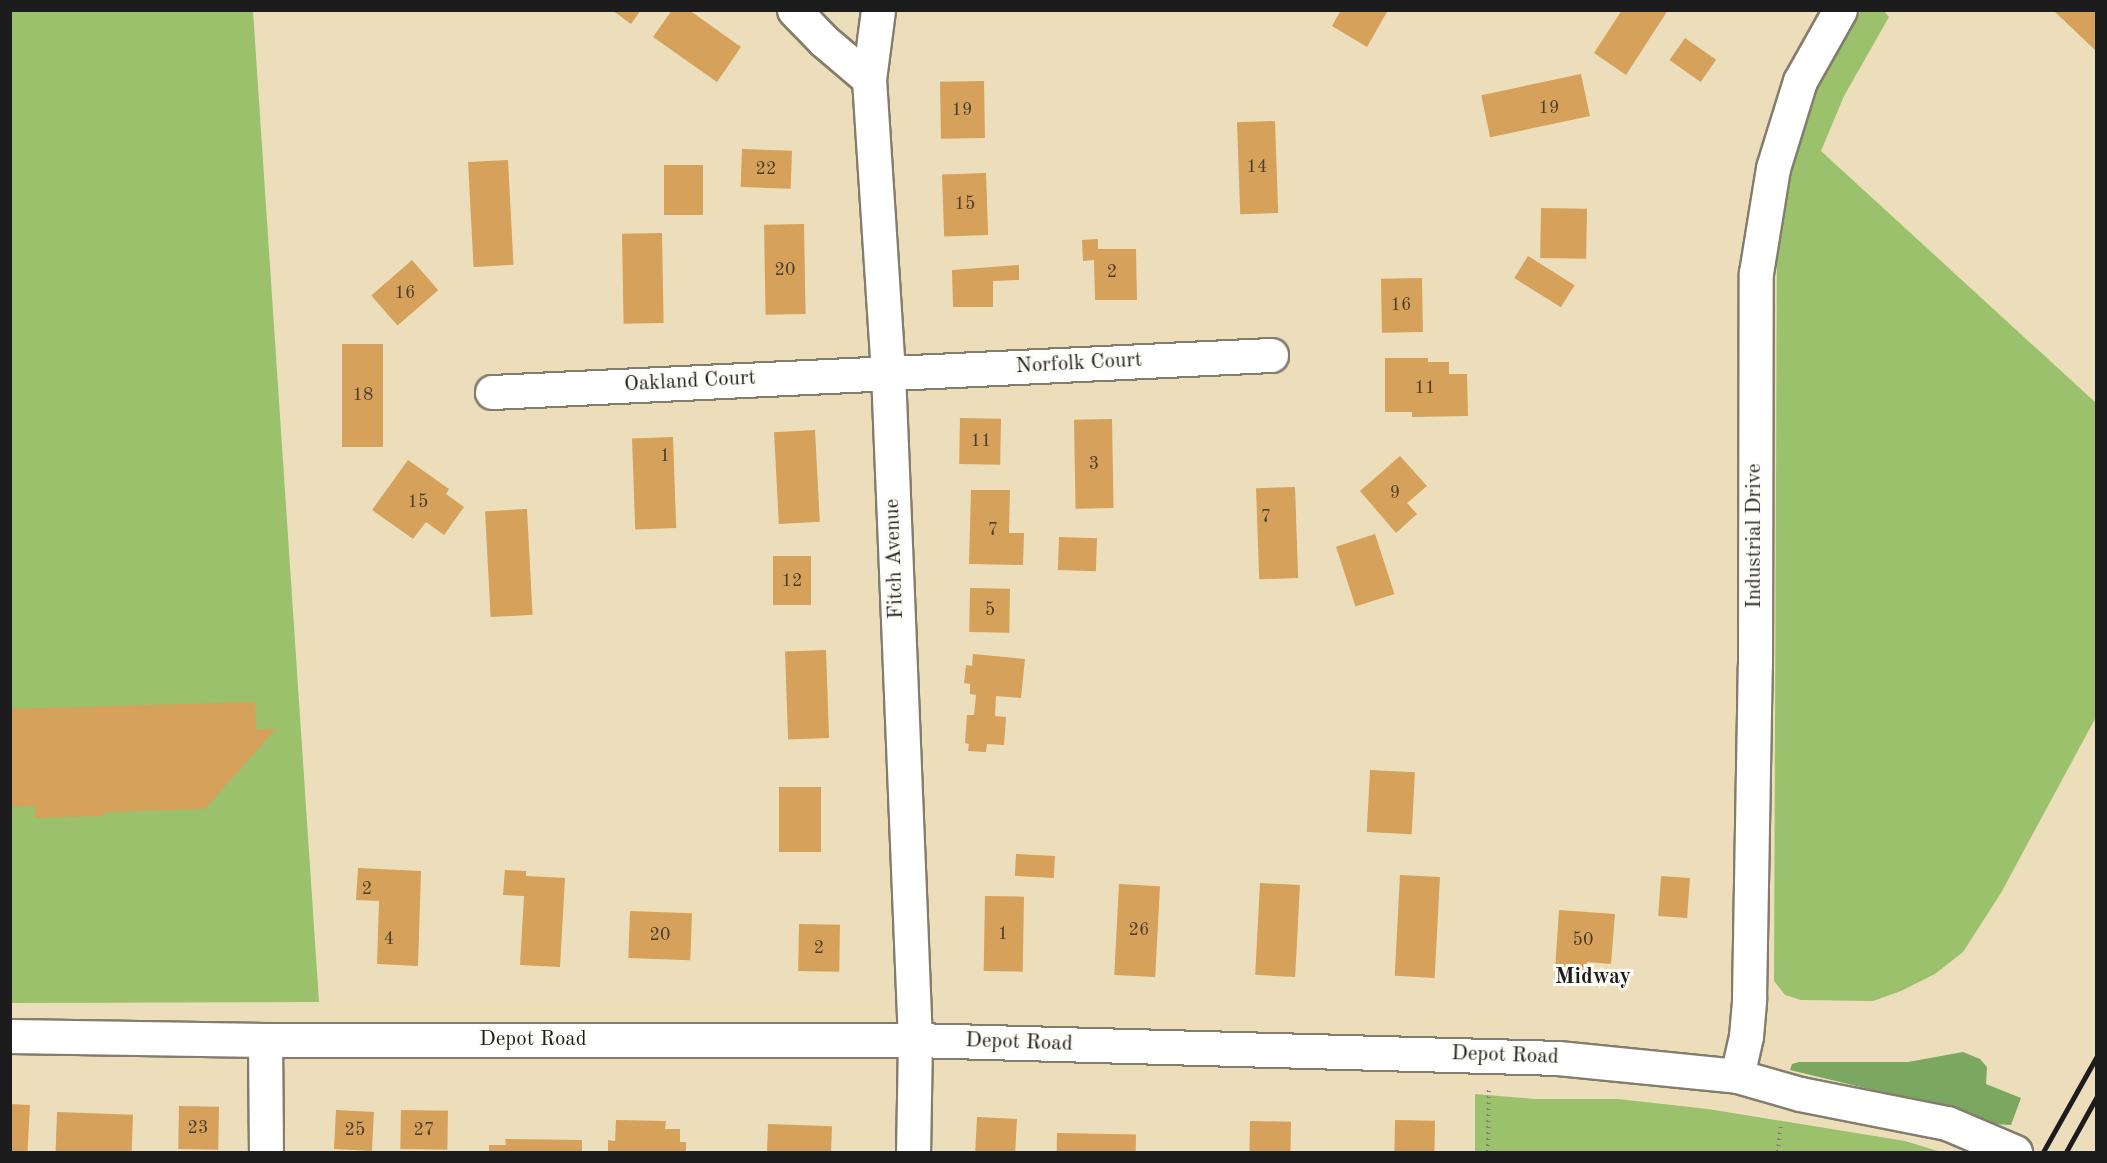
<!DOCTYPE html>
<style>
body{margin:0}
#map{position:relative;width:2107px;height:1163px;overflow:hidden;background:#ecdebb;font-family:"Old Standard TT",serif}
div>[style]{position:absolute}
.green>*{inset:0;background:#9bc16c}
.forest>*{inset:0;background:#7ca760}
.building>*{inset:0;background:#d6a15a;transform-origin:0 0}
.path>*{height:4px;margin-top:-2px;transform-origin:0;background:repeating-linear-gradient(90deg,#847d6c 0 1.5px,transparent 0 6px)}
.roads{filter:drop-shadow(2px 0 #847d6c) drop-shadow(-2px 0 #847d6c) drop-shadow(0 2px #847d6c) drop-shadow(0 -2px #847d6c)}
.street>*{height:33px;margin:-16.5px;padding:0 16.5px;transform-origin:16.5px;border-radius:16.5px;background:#fff}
.rail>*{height:4.5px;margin:-2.25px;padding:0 2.25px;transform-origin:2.25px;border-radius:2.25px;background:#1c1c1c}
span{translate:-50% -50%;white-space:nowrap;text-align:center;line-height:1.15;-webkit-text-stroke:6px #fdfcf7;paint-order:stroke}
.number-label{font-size:18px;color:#4a3d2c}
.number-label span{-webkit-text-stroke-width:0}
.street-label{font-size:21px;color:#1c1c1c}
.neighbourhood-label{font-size:22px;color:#1c1c1c;font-weight:700}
.frame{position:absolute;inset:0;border:12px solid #1c1c1c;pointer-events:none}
</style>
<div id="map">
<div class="green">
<div style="clip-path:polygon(10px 11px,253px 11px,319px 1002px,11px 1003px)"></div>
<div style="clip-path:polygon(1861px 11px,1884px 11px,1889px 17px,1844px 96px,1821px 151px,2096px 403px,2096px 717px,2001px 893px,1963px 952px,1935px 974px,1901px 991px,1873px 1001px,1801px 1000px,1785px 995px,1774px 981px,1777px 233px,1790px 150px,1819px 77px)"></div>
<div style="clip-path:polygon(1475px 1094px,1535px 1099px,1618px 1099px,1708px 1109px,1905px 1141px,1941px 1152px,1475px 1152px)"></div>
</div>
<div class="forest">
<div style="clip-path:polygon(1963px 1052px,1980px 1059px,1987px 1067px,1986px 1084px,2021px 1098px,2011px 1125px,1990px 1124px,1965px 1112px,1790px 1070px,1792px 1064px,1799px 1062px,1908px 1062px)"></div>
</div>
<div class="building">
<div style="clip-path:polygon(612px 10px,641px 10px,631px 24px)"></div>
<div style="clip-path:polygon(672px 10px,689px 10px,741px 47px,717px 82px,653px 37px)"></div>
<div style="clip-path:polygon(1341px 10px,1388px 10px,1367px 47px,1332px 26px)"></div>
<div style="clip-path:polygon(1622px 10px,1668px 10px,1626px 75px,1594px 53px)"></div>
<div style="clip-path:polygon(2053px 10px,2096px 10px,2096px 51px)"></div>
<div style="left:1685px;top:38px;width:38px;height:27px;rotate:35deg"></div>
<div style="left:1581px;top:74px;width:43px;height:102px;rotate:78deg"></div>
<div style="left:984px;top:81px;width:57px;height:44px;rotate:89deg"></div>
<div style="left:1275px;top:121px;width:92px;height:38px;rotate:88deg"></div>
<div style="left:742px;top:149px;width:50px;height:38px;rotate:2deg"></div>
<div style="left:508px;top:160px;width:105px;height:40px;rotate:87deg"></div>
<div style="left:664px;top:165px;width:39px;height:50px"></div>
<div style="left:986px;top:173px;width:62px;height:44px;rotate:88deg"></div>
<div style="left:1541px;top:208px;width:46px;height:50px;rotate:1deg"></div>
<div style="left:804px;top:224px;width:90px;height:40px;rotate:89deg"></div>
<div style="left:662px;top:233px;width:90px;height:40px;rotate:89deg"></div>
<div style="clip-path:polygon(1098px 239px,1098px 249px,1136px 249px,1137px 300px,1095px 300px,1094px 260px,1083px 261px,1082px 240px)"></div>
<div style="left:1528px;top:256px;width:55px;height:26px;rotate:32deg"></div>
<div style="left:412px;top:260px;width:40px;height:54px;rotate:49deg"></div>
<div style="clip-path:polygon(1019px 265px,1019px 280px,993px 281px,993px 307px,953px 307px,952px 270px)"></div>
<div style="left:1422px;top:278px;width:54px;height:41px;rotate:89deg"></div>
<div style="left:342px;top:344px;width:41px;height:103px"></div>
<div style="clip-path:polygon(1385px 358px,1428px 358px,1428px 362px,1449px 362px,1449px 374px,1467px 374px,1468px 416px,1412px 417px,1412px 412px,1385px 412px)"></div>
<div style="left:960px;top:418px;width:41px;height:46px;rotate:1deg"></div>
<div style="left:1112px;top:419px;width:89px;height:38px;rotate:89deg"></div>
<div style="left:815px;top:430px;width:92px;height:41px;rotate:87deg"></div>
<div style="left:673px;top:437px;width:91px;height:41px;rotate:88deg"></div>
<div style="clip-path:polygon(1400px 456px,1427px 486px,1407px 503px,1417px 514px,1396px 533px,1360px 491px)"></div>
<div style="clip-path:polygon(408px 460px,449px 489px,446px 494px,464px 507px,444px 535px,426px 522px,413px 539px,372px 510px)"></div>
<div style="left:1295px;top:487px;width:91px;height:39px;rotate:88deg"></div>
<div style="clip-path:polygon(971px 490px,1010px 490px,1009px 533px,1024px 533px,1023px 565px,969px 564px)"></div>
<div style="left:527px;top:509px;width:106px;height:42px;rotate:87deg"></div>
<div style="left:1375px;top:534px;width:63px;height:41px;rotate:72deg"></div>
<div style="left:1059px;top:537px;width:38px;height:33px;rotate:2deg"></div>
<div style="left:811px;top:556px;width:49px;height:38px;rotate:90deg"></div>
<div style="left:970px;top:588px;width:40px;height:44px;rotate:1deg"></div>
<div style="left:826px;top:650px;width:88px;height:41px;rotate:88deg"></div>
<div style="clip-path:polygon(973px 654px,1025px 659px,1021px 698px,996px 696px,995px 716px,1006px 717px,1004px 745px,987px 744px,986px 752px,968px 751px,969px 744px,965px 743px,967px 715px,974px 715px,976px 695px,970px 694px,970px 684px,964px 683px,966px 665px,972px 666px)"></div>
<div style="clip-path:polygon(255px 702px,256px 729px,276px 729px,205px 809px,105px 812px,104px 816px,35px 818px,35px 806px,10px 807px,10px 709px)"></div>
<div style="left:1370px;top:770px;width:45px;height:62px;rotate:3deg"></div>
<div style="left:779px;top:787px;width:42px;height:65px"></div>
<div style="left:1016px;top:854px;width:39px;height:22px;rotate:3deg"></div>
<div style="clip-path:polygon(358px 868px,421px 871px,418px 966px,377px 964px,379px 901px,356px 900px)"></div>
<div style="clip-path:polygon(505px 870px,526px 871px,526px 876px,565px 878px,560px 967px,520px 965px,524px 896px,503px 895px)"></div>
<div style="left:1400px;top:875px;width:40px;height:101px;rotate:3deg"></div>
<div style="left:1661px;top:876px;width:29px;height:40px;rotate:4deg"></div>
<div style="left:1260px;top:883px;width:40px;height:92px;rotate:3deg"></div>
<div style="left:1119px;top:884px;width:41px;height:91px;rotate:3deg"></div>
<div style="left:985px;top:896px;width:39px;height:75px;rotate:1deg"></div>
<div style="clip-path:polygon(1559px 910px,1615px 914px,1611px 964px,1587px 962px,1586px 972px,1555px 970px)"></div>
<div style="left:630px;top:911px;width:62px;height:47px;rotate:2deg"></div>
<div style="left:799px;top:924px;width:41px;height:47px;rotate:1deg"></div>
<div style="left:10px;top:1104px;width:20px;height:48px;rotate:3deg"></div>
<div style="left:179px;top:1106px;width:40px;height:43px;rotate:1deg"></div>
<div style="left:336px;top:1110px;width:38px;height:39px;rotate:3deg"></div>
<div style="left:401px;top:1110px;width:47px;height:39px;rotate:1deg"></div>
<div style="left:57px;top:1112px;width:76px;height:40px;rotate:2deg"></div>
<div style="left:977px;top:1117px;width:40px;height:35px;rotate:3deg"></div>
<div style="clip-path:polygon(616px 1120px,666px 1121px,665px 1129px,680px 1129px,680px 1142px,686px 1142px,686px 1152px,608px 1152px,608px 1140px,615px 1141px)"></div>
<div style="left:1395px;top:1120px;width:40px;height:32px;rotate:1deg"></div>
<div style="left:1250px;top:1121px;width:41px;height:31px;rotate:1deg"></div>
<div style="left:768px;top:1124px;width:64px;height:28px;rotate:2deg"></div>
<div style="left:1057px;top:1133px;width:79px;height:19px;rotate:1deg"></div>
<div style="clip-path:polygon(505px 1139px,582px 1140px,582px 1152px,489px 1152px,489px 1145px,506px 1145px)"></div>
</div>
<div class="path">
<div style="left:1488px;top:1152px;width:63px;rotate:-89.1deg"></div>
<div style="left:1778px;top:1152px;width:29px;rotate:-84deg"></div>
</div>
<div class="roads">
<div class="street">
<div style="left:794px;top:10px;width:43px;rotate:45.9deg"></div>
<div style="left:824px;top:41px;width:59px;rotate:40.2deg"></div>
<div style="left:878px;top:10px;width:70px;rotate:97.4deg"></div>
<div style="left:869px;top:79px;width:294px;rotate:86.3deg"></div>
<div style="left:888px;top:372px;width:669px;rotate:87.69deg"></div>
<div style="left:915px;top:1040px;width:112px;rotate:91deg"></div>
<div style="left:492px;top:392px;width:780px;rotate:-2.72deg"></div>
<div style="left:10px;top:1036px;width:255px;rotate:0.9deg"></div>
<div style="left:265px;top:1040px;width:650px"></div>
<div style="left:915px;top:1040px;width:643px;rotate:1.6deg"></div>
<div style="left:1558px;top:1058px;width:180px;rotate:5.7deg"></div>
<div style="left:1737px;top:1076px;width:66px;rotate:15.9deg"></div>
<div style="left:1800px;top:1094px;width:150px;rotate:11.2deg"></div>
<div style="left:1947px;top:1123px;width:74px;rotate:23.1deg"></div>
<div style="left:265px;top:1040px;width:112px;rotate:89.5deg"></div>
<div style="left:1737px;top:1076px;width:41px;rotate:-77.3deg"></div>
<div style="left:1746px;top:1036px;width:38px;rotate:-85deg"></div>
<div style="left:1749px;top:998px;width:333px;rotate:-89deg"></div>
<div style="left:1755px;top:665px;width:392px;rotate:-89.9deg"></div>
<div style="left:1756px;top:273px;width:106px;rotate:-80.8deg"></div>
<div style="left:1773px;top:168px;width:91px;rotate:-72.8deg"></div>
<div style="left:1800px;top:81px;width:81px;rotate:-60.6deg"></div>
</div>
</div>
<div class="rail">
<div style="left:2043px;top:1152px;width:108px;rotate:-60.6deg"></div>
<div style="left:2066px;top:1152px;width:62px;rotate:-60.9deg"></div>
</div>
<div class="number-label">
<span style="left:1549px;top:108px">19</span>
<span style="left:962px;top:110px">19</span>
<span style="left:1257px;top:167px">14</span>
<span style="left:766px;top:169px">22</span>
<span style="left:965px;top:204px">15</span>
<span style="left:785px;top:270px">20</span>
<span style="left:1112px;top:272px">2</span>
<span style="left:405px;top:293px">16</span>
<span style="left:1401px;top:305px">16</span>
<span style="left:1425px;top:388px">11</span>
<span style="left:363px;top:395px">18</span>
<span style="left:981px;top:441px">11</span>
<span style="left:665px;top:456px">1</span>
<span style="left:1094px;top:464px">3</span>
<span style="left:1395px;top:493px">9</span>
<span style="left:418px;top:502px">15</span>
<span style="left:1266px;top:517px">7</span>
<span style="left:993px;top:530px">7</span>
<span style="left:792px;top:581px">12</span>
<span style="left:990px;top:610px">5</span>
<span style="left:367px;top:889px">2</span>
<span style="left:1139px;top:930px">26</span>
<span style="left:1003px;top:934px">1</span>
<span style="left:660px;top:935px">20</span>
<span style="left:389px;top:939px">4</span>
<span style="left:1583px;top:940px">50</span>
<span style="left:819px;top:948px">2</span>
<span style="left:198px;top:1128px">23</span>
<span style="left:355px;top:1130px">25</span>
<span style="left:424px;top:1130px">27</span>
</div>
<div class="street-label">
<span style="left:1079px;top:364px;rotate:-3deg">Norfolk Court</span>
<span style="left:690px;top:382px;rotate:-3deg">Oakland Court</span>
<span style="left:1755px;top:536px;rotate:-90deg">Industrial Drive</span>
<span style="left:895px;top:559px;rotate:-92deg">Fitch Avenue</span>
<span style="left:533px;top:1040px">Depot Road</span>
<span style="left:1019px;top:1043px;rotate:2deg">Depot Road</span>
<span style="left:1505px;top:1056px;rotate:2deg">Depot Road</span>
</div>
<div class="neighbourhood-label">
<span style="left:1593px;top:978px">Midway</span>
</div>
<div class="frame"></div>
</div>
